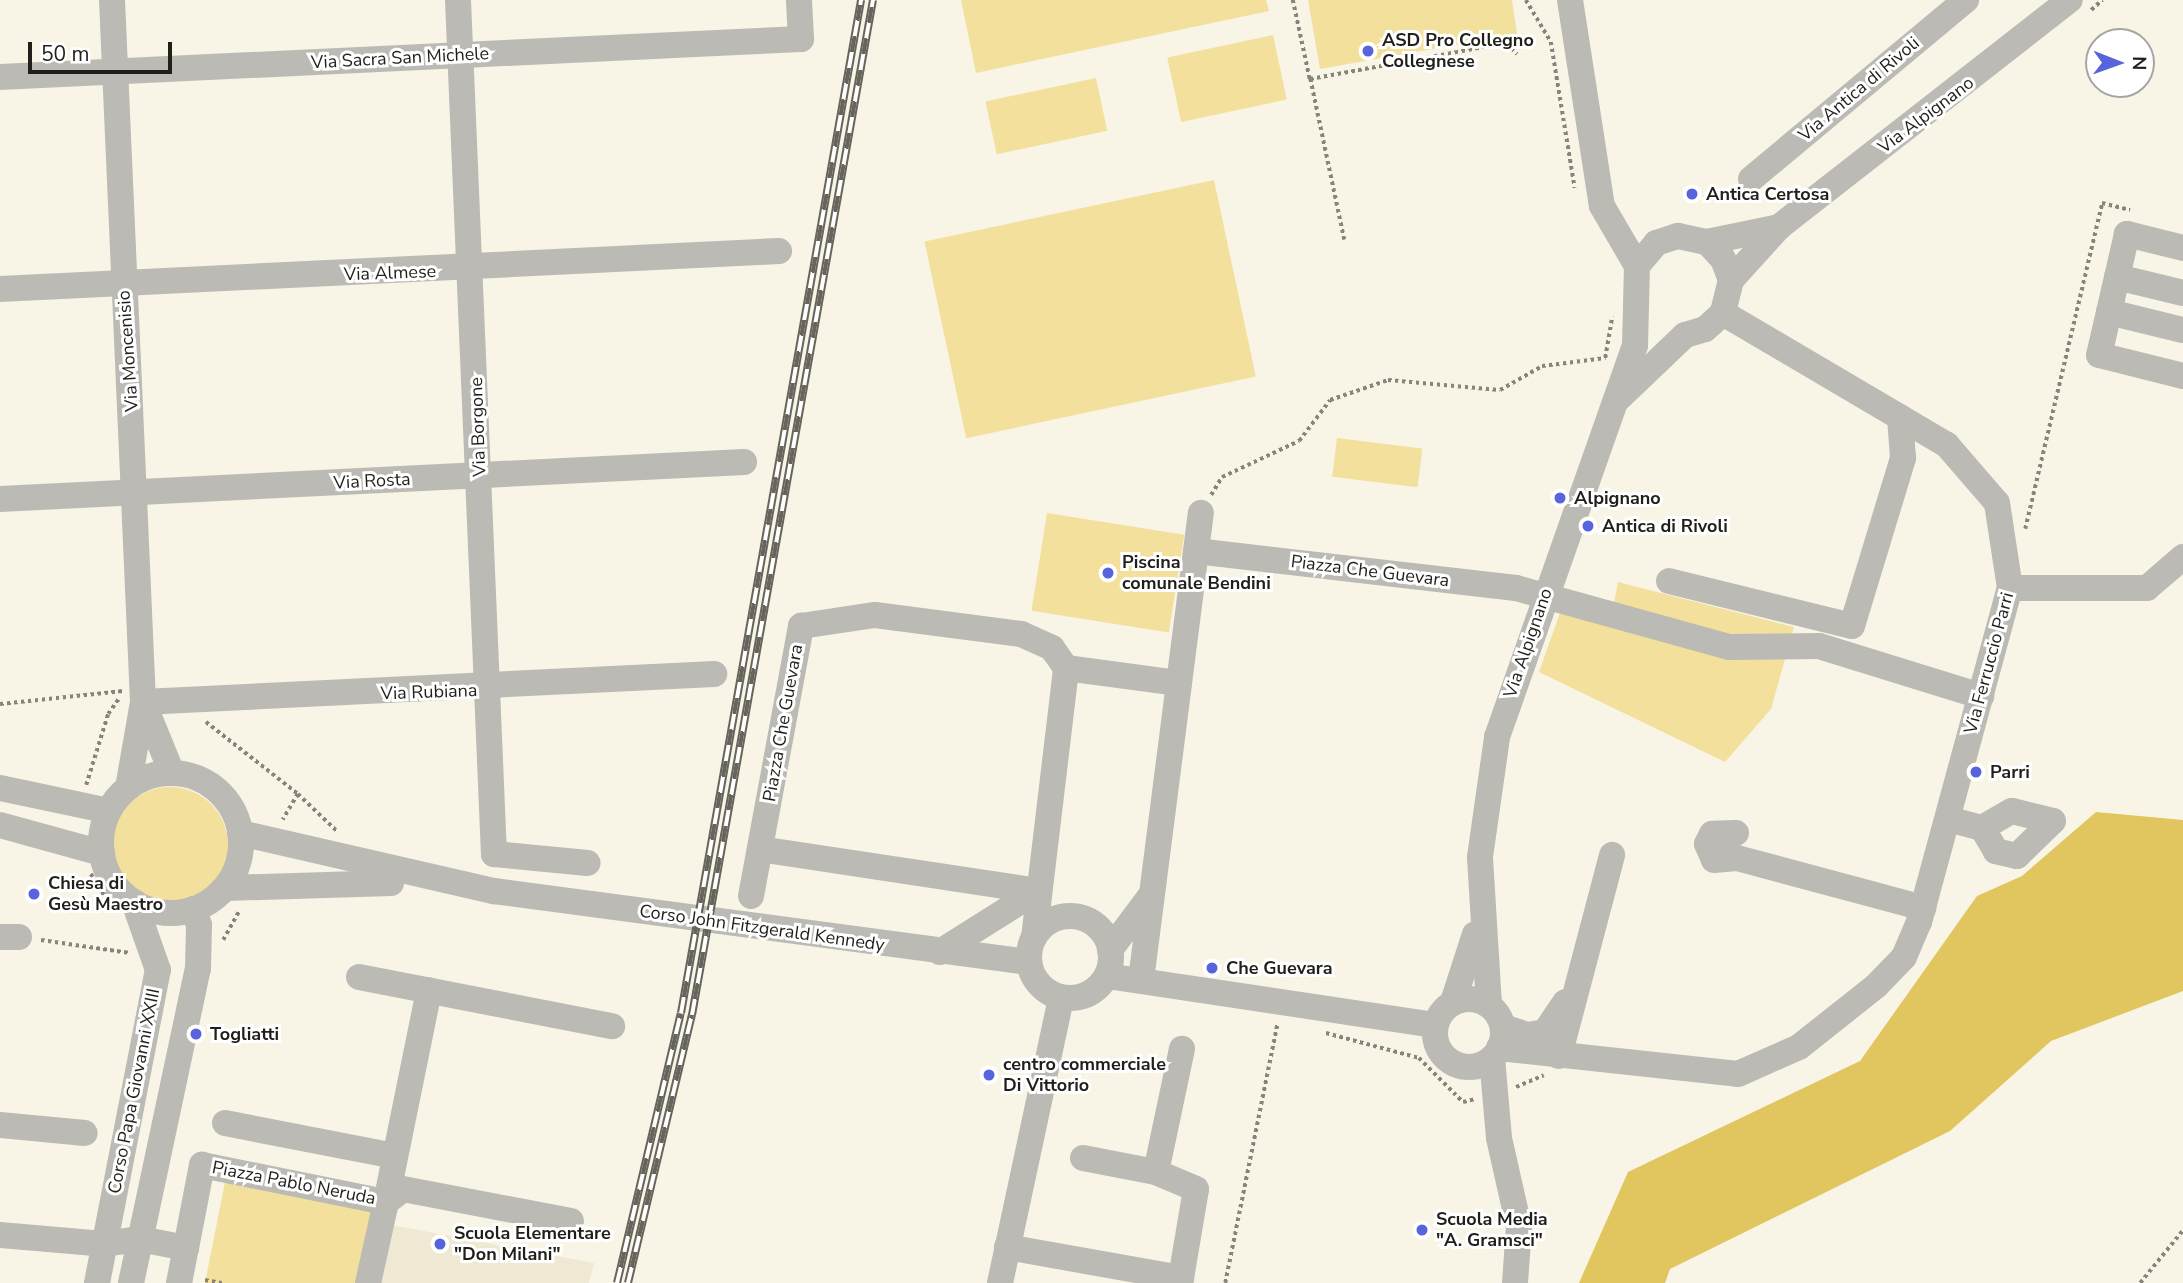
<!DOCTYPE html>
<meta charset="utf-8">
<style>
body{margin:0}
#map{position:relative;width:2183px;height:1283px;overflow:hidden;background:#f8f5e7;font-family:"Nunito Sans",sans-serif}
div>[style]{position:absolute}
.built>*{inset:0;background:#efe9d4}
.green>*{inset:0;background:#f3e09c;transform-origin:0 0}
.round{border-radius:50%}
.forest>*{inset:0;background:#e1c55e}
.path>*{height:3.5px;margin-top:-1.75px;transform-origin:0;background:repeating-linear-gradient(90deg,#87857b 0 3.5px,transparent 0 7px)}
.minor>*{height:26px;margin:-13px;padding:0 13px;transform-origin:13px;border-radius:13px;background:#bbbab4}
.minor>.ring{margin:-13px;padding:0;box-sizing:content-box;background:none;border:26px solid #bbbab4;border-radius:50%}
.rail>*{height:8px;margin-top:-4px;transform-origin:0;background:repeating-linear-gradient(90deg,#fff 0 16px,#67645c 0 32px);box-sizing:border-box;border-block:2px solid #67645c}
.dots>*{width:19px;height:19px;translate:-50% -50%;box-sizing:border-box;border:4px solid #fff;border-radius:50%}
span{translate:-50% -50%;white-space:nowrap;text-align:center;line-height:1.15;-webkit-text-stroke:6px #fff;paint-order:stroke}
.poi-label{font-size:18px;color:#211f1a;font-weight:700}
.left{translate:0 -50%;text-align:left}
.street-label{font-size:18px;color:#211f1a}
.north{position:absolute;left:2085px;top:28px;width:70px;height:70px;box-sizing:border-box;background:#fff;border:2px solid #a6a5a3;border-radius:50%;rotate:91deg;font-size:19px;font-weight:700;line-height:28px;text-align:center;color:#211f1a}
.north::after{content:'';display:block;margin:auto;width:24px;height:32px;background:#5864db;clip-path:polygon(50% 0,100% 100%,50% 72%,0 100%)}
.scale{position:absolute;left:28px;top:42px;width:144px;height:32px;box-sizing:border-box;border:4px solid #211f1a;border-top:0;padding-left:9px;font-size:21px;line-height:24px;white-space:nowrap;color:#211f1a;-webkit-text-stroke:5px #fff;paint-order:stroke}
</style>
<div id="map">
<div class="built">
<div style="clip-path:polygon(392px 1225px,594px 1263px,589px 1283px,380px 1283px)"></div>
</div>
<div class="green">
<div style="clip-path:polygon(961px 0,1266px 0,1269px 11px,976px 73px)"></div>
<div style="clip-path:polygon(1308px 0,1512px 0,1517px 34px,1320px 69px)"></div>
<div style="left:1273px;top:35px;width:66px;height:108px;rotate:78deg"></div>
<div style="left:1096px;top:78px;width:54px;height:113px;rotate:78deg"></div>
<div style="left:1214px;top:180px;width:201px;height:296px;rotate:78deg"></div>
<div style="left:1337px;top:438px;width:86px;height:39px;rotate:7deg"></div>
<div style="left:1047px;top:513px;width:139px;height:99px;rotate:9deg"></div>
<div style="clip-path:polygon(1618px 582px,1794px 627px,1771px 709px,1725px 762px,1539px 672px,1567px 593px,1614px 603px)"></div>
<div class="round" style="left:112px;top:787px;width:116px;height:116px"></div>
<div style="clip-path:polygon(225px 1182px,373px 1212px,359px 1283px,205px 1283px)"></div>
</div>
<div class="forest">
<div style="clip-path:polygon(2096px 812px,2183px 820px,2183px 991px,2051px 1041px,1950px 1131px,1670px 1269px,1665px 1283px,1579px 1283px,1628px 1172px,1860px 1061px,1977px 896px,2022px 876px)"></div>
</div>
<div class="path">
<div style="left:1293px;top:0;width:81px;rotate:77.9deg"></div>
<div style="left:1526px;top:0;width:49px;rotate:59.2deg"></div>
<div style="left:1551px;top:42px;width:148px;rotate:80.7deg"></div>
<div style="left:2091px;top:10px;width:15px;rotate:-42deg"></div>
<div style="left:1344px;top:240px;width:165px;rotate:-101.9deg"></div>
<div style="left:1310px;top:79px;width:200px;rotate:-10.4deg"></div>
<div style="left:1507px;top:43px;width:15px;rotate:48deg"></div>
<div style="left:1211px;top:495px;width:21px;rotate:-59deg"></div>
<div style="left:1222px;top:477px;width:85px;rotate:-25.1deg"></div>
<div style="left:1299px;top:441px;width:51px;rotate:-52.9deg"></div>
<div style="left:1330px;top:400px;width:61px;rotate:-19deg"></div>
<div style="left:1388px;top:380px;width:112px;rotate:5.1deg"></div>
<div style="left:1500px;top:390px;width:48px;rotate:-29.7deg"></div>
<div style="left:1542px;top:366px;width:64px;rotate:-7.2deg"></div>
<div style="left:1605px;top:358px;width:42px;rotate:-80.3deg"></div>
<div style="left:2025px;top:529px;width:335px;rotate:-76.7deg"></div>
<div style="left:2102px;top:203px;width:29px;rotate:14deg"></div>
<div style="left:0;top:704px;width:124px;rotate:-6deg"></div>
<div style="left:206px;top:722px;width:117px;rotate:38deg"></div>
<div style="left:298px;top:794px;width:30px;rotate:120deg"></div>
<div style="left:86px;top:785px;width:74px;rotate:-72.8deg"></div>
<div style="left:108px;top:714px;width:19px;rotate:-55deg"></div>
<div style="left:298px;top:794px;width:54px;rotate:43.5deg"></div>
<div style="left:91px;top:874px;width:38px;rotate:58deg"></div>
<div style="left:41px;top:940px;width:90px;rotate:8.3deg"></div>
<div style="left:223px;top:940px;width:33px;rotate:-61deg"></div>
<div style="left:1326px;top:1033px;width:96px;rotate:15deg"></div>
<div style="left:1419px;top:1058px;width:62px;rotate:45deg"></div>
<div style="left:1463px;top:1102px;width:12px;rotate:-14deg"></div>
<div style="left:1516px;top:1087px;width:30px;rotate:-23deg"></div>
<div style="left:205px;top:1280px;width:17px;rotate:10deg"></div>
<div style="left:1225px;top:1283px;width:263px;rotate:-78.6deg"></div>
<div style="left:2140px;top:1283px;width:68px;rotate:-50.9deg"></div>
</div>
<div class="minor">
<div style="left:112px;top:0;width:703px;rotate:87.47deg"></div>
<div style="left:143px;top:702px;width:87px;rotate:99.9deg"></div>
<div style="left:458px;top:0;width:855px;rotate:87.59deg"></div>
<div style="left:494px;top:854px;width:94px;rotate:5.5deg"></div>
<div style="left:1570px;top:0;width:208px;rotate:81.2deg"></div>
<div style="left:1602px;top:206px;width:69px;rotate:59.7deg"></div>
<div style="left:0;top:77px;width:802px;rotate:-2.72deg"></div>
<div style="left:801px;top:39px;width:39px;rotate:-93deg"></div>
<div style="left:1751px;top:179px;width:280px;rotate:-39.8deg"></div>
<div style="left:1707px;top:242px;width:74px;rotate:-11.8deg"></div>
<div style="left:2183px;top:248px;width:58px;rotate:-166deg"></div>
<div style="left:2127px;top:234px;width:124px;rotate:103deg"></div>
<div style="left:2099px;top:355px;width:87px;rotate:14deg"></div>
<div style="left:2117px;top:277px;width:68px;rotate:13.6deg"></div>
<div style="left:1731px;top:280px;width:72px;rotate:-47.8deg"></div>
<div style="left:1779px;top:227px;width:369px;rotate:-38deg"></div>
<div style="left:0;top:289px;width:780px;rotate:-2.79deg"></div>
<div style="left:2109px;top:312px;width:76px;rotate:13.7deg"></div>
<div style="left:0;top:499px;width:745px;rotate:-2.85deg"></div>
<div style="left:1196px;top:551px;width:322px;rotate:6.6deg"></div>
<div style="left:1516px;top:588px;width:221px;rotate:15.5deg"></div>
<div style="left:1729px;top:647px;width:90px;rotate:-0.6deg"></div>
<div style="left:1819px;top:646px;width:170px;rotate:17.2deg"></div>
<div style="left:1669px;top:581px;width:188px;rotate:13.8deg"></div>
<div style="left:1852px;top:626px;width:176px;rotate:-73.1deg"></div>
<div style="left:1903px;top:458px;width:41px;rotate:-94.2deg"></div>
<div style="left:2010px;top:588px;width:137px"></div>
<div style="left:2147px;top:588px;width:48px;rotate:-40.7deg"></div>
<div style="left:143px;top:702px;width:572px;rotate:-2.81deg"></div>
<div style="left:143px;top:702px;width:77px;rotate:67.8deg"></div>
<div class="ring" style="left:101px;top:773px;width:114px;height:114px"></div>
<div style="left:0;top:788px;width:111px;rotate:11.9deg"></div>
<div style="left:1948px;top:819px;width:35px;rotate:15deg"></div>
<div style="left:1982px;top:828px;width:34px;rotate:-30deg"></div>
<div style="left:2012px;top:811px;width:42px;rotate:13.7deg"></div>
<div style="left:2053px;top:821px;width:50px;rotate:135.8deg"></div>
<div style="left:2017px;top:856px;width:22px;rotate:-167deg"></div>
<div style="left:1996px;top:851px;width:27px;rotate:-121deg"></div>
<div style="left:0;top:825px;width:106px;rotate:15.4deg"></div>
<div style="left:240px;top:833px;width:261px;rotate:12.9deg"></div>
<div style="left:494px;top:891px;width:540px;rotate:7.56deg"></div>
<div style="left:1736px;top:833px;width:24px;rotate:178deg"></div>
<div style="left:1712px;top:834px;width:11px;rotate:117deg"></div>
<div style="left:1707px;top:844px;width:17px;rotate:66deg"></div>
<div style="left:1714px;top:860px;width:23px;rotate:-5deg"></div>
<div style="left:1737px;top:858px;width:193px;rotate:15deg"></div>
<div style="left:760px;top:849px;width:280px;rotate:8.6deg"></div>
<div style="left:225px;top:888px;width:166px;rotate:-1.7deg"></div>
<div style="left:751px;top:896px;width:275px;rotate:-79.5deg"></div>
<div style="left:801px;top:626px;width:75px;rotate:-8.5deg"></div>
<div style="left:875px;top:615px;width:147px;rotate:7.4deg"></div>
<div style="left:1021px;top:634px;width:34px;rotate:24deg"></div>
<div style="left:1052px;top:648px;width:24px;rotate:55deg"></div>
<div class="ring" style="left:1029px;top:916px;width:56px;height:56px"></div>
<div style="left:0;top:937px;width:19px"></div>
<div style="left:1034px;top:938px;width:272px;rotate:-83.2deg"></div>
<div style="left:1066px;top:668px;width:114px;rotate:7.6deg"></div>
<div style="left:1110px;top:950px;width:69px;rotate:-53.3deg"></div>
<div style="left:940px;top:952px;width:115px;rotate:-32.2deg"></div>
<div style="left:1107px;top:976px;width:332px;rotate:8.5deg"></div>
<div style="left:359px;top:977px;width:258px;rotate:11deg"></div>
<div style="left:1141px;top:980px;width:471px;rotate:-82.7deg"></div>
<div class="ring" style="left:1435px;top:999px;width:42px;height:42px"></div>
<div style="left:1453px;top:1002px;width:71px;rotate:-72.1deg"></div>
<div style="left:1489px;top:1005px;width:148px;rotate:-93.5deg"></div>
<div style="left:1480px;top:857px;width:121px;rotate:-81.9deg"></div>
<div style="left:1497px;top:737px;width:415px;rotate:-70.6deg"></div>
<div style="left:1635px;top:346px;width:80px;rotate:-88.6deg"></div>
<div style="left:1637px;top:266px;width:30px;rotate:-50deg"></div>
<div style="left:1656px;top:243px;width:23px;rotate:-18deg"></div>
<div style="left:1678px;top:236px;width:30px;rotate:12deg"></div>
<div style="left:1707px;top:242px;width:23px;rotate:47deg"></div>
<div style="left:1723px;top:259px;width:22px;rotate:69deg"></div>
<div style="left:1731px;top:280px;width:34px;rotate:104deg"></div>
<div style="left:1723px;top:313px;width:24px;rotate:138deg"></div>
<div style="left:1705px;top:329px;width:21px;rotate:163deg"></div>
<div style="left:1685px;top:335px;width:91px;rotate:136.3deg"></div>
<div style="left:1503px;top:1027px;width:26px;rotate:18deg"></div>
<div style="left:1528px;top:1035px;width:17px;rotate:-10deg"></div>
<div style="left:1545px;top:1032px;width:36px;rotate:-56deg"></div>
<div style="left:1499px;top:1048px;width:240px;rotate:6.2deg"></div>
<div style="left:1738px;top:1074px;width:67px;rotate:-23.9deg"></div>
<div style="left:1799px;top:1047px;width:98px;rotate:-38.4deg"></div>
<div style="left:1876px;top:986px;width:40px;rotate:-46deg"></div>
<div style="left:1904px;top:957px;width:38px;rotate:-67deg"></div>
<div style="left:1919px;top:922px;width:346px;rotate:-74.8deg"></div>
<div style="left:2010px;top:588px;width:86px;rotate:-98.7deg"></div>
<div style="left:1997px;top:503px;width:77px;rotate:-130.8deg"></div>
<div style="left:1947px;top:445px;width:260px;rotate:-149.5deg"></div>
<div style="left:1559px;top:1056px;width:208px;rotate:-75.2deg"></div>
<div style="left:1492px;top:1058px;width:80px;rotate:85deg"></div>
<div style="left:1499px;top:1138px;width:91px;rotate:77.3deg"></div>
<div style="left:1519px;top:1227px;width:56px;rotate:94.1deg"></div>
<div style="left:225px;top:1123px;width:173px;rotate:11deg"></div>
<div style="left:0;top:1125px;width:85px;rotate:5.4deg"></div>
<div style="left:1083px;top:1158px;width:74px;rotate:10.9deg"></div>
<div style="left:1156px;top:1172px;width:126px;rotate:-78.1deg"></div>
<div style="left:386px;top:1202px;width:216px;rotate:-78.5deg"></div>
<div style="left:386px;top:1202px;width:21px;rotate:-37deg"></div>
<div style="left:403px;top:1189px;width:171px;rotate:10.8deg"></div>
<div style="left:0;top:1235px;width:104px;rotate:4.9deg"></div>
<div style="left:104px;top:1244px;width:36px;rotate:-8deg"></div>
<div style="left:140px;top:1239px;width:47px;rotate:11.1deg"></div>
<div style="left:186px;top:1248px;width:85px;rotate:-79.1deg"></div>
<div style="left:202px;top:1165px;width:188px;rotate:11.4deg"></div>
<div style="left:386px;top:1202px;width:83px;rotate:102.5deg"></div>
<div style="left:1007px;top:1247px;width:177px;rotate:10.1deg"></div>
<div style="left:1181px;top:1278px;width:90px;rotate:-80.4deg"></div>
<div style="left:1196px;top:1189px;width:43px;rotate:-157deg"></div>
<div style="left:97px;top:1283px;width:319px;rotate:-79deg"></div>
<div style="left:158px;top:970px;width:72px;rotate:-109.4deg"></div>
<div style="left:131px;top:1283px;width:321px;rotate:-78deg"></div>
<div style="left:198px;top:969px;width:44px;rotate:-88.7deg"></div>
<div style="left:199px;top:925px;width:17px;rotate:-111deg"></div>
<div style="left:179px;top:1283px;width:36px;rotate:-79deg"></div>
<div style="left:1000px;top:1283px;width:291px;rotate:-77.9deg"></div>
</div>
<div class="rail">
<div style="left:617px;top:1283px;width:277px;rotate:-76.7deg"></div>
<div style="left:681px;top:1013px;width:1029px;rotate:-79.92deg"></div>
<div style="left:628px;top:1283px;width:276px;rotate:-76.6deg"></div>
<div style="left:692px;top:1015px;width:1031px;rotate:-79.89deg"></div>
</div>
<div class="dots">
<div style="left:1368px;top:51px;background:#5864db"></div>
<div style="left:1692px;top:194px;background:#5864db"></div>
<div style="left:1560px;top:498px;background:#5864db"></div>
<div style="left:1588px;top:526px;background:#5864db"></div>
<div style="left:1108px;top:573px;background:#5864db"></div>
<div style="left:1976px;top:772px;background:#5864db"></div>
<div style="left:34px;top:894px;background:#5864db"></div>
<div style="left:1212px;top:968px;background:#5864db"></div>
<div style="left:196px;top:1034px;background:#5864db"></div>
<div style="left:989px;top:1075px;background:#5864db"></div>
<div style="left:1422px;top:1230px;background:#5864db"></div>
<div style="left:440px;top:1244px;background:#5864db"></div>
</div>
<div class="poi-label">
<span class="left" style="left:1382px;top:51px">ASD Pro Collegno<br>Collegnese</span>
<span class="left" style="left:1706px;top:194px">Antica Certosa</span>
<span class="left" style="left:1574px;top:498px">Alpignano</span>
<span class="left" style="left:1602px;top:526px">Antica di Rivoli</span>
<span class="left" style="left:1122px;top:573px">Piscina<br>comunale Bendini</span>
<span class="left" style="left:1990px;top:772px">Parri</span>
<span class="left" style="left:48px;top:894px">Chiesa di<br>Gesù Maestro</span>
<span class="left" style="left:1226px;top:968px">Che Guevara</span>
<span class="left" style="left:210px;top:1034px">Togliatti</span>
<span class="left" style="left:1003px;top:1075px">centro commerciale<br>Di Vittorio</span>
<span class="left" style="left:1436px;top:1230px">Scuola Media<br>"A. Gramsci"</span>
<span class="left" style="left:454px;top:1244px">Scuola Elementare<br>"Don Milani"</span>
</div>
<div class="street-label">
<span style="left:400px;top:58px;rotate:-3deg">Via Sacra San Michele</span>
<span style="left:1859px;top:89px;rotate:-40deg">Via Antica di Rivoli</span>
<span style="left:1926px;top:115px;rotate:-37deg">Via Alpignano</span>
<span style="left:390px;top:273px;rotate:-2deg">Via Almese</span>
<span style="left:128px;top:351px;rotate:-94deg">Via Moncenisio</span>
<span style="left:478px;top:427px;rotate:-92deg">Via Borgone</span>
<span style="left:372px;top:481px;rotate:-3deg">Via Rosta</span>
<span style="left:1370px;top:571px;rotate:7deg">Piazza Che Guevara</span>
<span style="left:1528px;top:643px;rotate:-71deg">Via Alpignano</span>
<span style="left:1989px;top:663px;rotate:-75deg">Via Ferruccio Parri</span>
<span style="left:429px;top:692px;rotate:-2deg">Via Rubiana</span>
<span style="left:783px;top:723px;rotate:-80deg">Piazza Che Guevara</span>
<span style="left:762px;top:928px;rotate:8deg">Corso John Fitzgerald Kennedy</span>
<span style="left:134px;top:1091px;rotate:-79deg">Corso Papa Giovanni XXIII</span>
<span style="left:294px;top:1183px;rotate:11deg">Piazza Pablo Neruda</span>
</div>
<div class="north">N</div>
<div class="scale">50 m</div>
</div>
